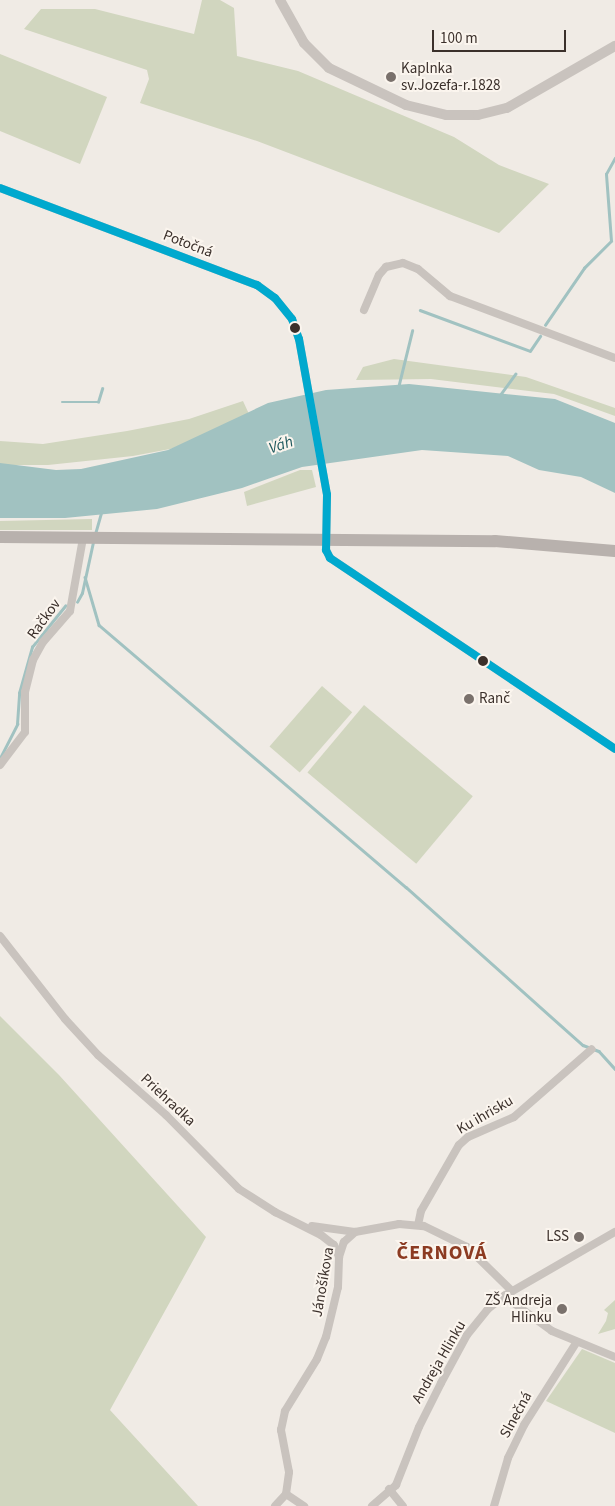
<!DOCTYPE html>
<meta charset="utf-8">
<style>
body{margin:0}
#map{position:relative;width:615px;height:1506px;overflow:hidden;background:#f0ebe5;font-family:"Source Sans 3",sans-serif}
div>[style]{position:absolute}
.green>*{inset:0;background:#d1d6bf;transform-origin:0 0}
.water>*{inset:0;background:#a1c2c1}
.stream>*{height:2.5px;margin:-1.25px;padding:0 1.25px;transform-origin:1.25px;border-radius:1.25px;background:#a1c2c1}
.minor>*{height:8px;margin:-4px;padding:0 4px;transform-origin:4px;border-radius:4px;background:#c9c3be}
.tertiary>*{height:10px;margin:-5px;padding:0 5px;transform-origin:5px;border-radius:5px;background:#c9c3be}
.primary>*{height:12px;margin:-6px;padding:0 6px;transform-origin:6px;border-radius:6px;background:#b8b1ad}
.bus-1>*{height:8px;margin:-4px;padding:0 4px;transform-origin:4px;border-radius:4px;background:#00a9ce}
.dots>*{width:14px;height:14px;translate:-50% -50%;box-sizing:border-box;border:2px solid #fbf5ee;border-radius:50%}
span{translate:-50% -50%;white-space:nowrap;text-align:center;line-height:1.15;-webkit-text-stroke:4px #fbf5ee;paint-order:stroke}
.poi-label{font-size:15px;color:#3b302b}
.left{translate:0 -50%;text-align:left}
.right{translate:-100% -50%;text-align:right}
.street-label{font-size:15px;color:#3b302b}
.water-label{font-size:16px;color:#1f5a5e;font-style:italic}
.district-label{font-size:20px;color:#8c3b22;font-weight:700;letter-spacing:1px}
.scale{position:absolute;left:432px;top:30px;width:134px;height:22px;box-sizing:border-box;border:2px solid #3b302b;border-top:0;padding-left:6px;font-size:15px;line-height:18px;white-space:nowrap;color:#3b302b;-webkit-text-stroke:4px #fbf5ee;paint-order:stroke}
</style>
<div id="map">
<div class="green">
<div style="clip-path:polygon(202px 0,220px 0,234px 8px,237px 56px,298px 71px,454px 137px,499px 165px,549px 184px,499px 233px,257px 141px,140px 103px,149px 79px,147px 70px,24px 29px,41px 9px,95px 9px,194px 34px)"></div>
<div style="clip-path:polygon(0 54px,107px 97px,80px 164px,0 131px)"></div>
<div style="clip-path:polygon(394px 359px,526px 377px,615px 408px,615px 416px,554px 394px,431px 379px,356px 380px,363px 367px)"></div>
<div style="clip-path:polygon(243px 401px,249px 414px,186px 446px,133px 456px,48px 465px,0 465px,0 441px,43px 444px,127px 431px,189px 419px)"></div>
<div style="clip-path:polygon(300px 470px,312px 470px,316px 487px,247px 506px,244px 492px)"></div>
<div style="clip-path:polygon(92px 519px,92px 530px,0 530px,0 521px)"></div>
<div style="left:322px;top:686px;width:40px;height:80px;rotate:41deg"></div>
<div style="left:364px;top:705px;width:142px;height:88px;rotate:40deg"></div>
<div style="clip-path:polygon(0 1016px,59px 1075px,206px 1237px,110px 1410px,198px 1506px,0 1506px)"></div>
<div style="clip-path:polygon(615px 1300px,615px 1329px,598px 1334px,606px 1321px,608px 1313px,604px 1310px)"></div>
<div style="clip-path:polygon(582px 1349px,615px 1363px,615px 1433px,546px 1401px)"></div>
</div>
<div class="water">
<div style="clip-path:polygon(409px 384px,555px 399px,615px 423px,615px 493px,581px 477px,539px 470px,508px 456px,422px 450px,302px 467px,242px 488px,157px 509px,65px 518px,0 518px,0 463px,56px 470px,81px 469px,168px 450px,268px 403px,326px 390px)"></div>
</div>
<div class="stream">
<div style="left:420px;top:310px;width:117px;rotate:20.4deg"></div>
<div style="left:545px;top:325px;width:69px;rotate:-55.6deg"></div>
<div style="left:584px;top:268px;width:38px;rotate:-45deg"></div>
<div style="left:611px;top:241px;width:67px;rotate:-94.3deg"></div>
<div style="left:606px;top:174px;width:18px;rotate:-61deg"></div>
<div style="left:530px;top:351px;width:18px;rotate:-56deg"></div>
<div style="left:398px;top:388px;width:59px;rotate:-76.2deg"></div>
<div style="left:500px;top:395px;width:26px;rotate:-54deg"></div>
<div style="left:62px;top:402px;width:36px"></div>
<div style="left:98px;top:402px;width:14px;rotate:-73deg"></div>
<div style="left:95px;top:534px;width:22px;rotate:-74deg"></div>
<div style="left:85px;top:577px;width:50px;rotate:73.7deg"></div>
<div style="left:99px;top:625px;width:404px;rotate:40.5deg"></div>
<div style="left:406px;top:887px;width:237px;rotate:41.8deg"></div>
<div style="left:583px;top:1045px;width:17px;rotate:21deg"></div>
<div style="left:599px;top:1051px;width:24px;rotate:48deg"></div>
<div style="left:77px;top:602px;width:10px;rotate:-61deg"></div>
<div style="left:82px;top:593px;width:52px;rotate:-77.8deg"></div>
<div style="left:0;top:758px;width:38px;rotate:-63deg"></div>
<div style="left:17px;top:724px;width:31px;rotate:-86deg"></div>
<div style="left:19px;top:693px;width:48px;rotate:-74.2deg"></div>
<div style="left:32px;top:647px;width:53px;rotate:-51.2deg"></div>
</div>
<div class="minor">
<div style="left:0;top:188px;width:275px;rotate:20.7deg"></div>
<div style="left:257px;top:285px;width:22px;rotate:36deg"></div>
<div style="left:275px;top:298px;width:27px;rotate:51deg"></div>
<div style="left:292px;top:319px;width:21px;rotate:71deg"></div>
<div style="left:299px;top:339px;width:158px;rotate:79.8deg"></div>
<div style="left:327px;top:495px;width:55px;rotate:91deg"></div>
<div style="left:326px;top:550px;width:9px;rotate:63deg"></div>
<div style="left:330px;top:558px;width:343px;rotate:33.8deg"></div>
<div style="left:364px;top:310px;width:38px;rotate:-67deg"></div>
<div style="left:379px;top:275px;width:11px;rotate:-49deg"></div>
<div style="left:386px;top:267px;width:17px;rotate:-13deg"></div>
<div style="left:403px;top:263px;width:16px;rotate:22deg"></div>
<div style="left:418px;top:269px;width:42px;rotate:40.2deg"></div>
<div style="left:450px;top:296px;width:176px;rotate:20.6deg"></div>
<div style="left:0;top:765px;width:41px;rotate:-52.9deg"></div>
<div style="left:25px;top:732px;width:40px;rotate:-90deg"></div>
<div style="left:25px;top:692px;width:33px;rotate:-76deg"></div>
<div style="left:33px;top:660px;width:21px;rotate:-61deg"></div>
<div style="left:43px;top:642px;width:41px;rotate:-48.9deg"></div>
<div style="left:70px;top:611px;width:74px;rotate:-79.9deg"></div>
<div style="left:0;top:936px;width:105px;rotate:51.9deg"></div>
<div style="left:65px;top:1019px;width:49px;rotate:47.5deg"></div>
<div style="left:98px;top:1055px;width:91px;rotate:41.4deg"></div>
<div style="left:166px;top:1115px;width:104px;rotate:45.4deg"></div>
<div style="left:239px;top:1189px;width:43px;rotate:32.6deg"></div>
<div style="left:275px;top:1212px;width:51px;rotate:26.6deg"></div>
<div style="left:321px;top:1235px;width:16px;rotate:38deg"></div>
<div style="left:334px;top:1245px;width:13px;rotate:67deg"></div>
<div style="left:418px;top:1225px;width:14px;rotate:-78deg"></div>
<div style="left:421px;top:1211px;width:76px;rotate:-60.1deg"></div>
<div style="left:459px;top:1145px;width:12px;rotate:-42deg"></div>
<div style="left:468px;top:1137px;width:50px;rotate:-23.5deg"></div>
<div style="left:514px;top:1117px;width:103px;rotate:-41.1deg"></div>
<div style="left:312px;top:1226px;width:43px;rotate:7.9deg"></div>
<div style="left:504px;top:1296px;width:59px;rotate:36.1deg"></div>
<div style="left:552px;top:1331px;width:68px;rotate:22.4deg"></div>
<div style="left:389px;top:1489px;width:22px;rotate:51deg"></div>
<div style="left:286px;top:1494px;width:22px;rotate:34deg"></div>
<div style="left:275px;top:1506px;width:16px;rotate:-47deg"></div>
<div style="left:286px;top:1494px;width:22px;rotate:-82deg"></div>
<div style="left:289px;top:1472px;width:43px;rotate:-100.8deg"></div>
<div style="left:281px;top:1430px;width:19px;rotate:-78deg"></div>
<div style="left:285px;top:1411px;width:61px;rotate:-58.4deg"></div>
<div style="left:317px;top:1359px;width:24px;rotate:-68deg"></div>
<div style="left:326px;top:1337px;width:51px;rotate:-76.5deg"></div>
<div style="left:338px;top:1287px;width:30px;rotate:-88deg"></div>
<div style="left:339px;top:1257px;width:16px;rotate:-72deg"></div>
<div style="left:344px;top:1242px;width:15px;rotate:-42deg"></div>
<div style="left:355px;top:1232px;width:45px;rotate:-10.3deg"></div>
<div style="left:399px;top:1224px;width:25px;rotate:5deg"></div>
<div style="left:424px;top:1226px;width:48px;rotate:26deg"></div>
<div style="left:467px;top:1247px;width:63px;rotate:44.4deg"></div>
<div style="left:372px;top:1506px;width:32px;rotate:-41deg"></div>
<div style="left:396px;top:1485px;width:62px;rotate:-68.4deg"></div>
<div style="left:419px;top:1427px;width:49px;rotate:-63.4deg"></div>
<div style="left:441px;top:1383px;width:55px;rotate:-61.6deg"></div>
<div style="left:467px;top:1335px;width:33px;rotate:-51deg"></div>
<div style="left:488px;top:1309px;width:21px;rotate:-39deg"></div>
<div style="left:504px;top:1296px;width:128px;rotate:-30deg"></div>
<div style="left:494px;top:1506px;width:50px;rotate:-73.7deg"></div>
<div style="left:508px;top:1458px;width:37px;rotate:-64deg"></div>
<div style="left:524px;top:1425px;width:97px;rotate:-57.6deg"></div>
</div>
<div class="tertiary">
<div style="left:280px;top:0;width:49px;rotate:60.8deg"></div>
<div style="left:304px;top:43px;width:35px;rotate:45deg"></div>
<div style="left:329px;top:68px;width:85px;rotate:25.7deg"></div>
<div style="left:406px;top:105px;width:41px;rotate:14deg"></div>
<div style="left:446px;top:115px;width:32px"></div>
<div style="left:478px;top:115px;width:30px;rotate:-14deg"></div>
<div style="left:507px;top:108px;width:125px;rotate:-29.9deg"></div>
</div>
<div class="primary">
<div style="left:0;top:537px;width:495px;rotate:0.5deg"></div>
<div style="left:495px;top:541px;width:120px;rotate:4.8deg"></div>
</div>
<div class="bus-1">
<div style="left:0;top:188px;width:275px;rotate:20.7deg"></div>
<div style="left:257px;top:285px;width:22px;rotate:36deg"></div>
<div style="left:275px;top:298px;width:27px;rotate:51deg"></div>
<div style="left:292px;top:319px;width:21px;rotate:71deg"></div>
<div style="left:299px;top:339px;width:158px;rotate:79.8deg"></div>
<div style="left:327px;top:495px;width:55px;rotate:91deg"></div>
<div style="left:326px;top:550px;width:9px;rotate:63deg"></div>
<div style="left:330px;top:558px;width:343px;rotate:33.8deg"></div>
</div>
<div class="dots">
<div style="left:391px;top:77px;background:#7a716c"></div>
<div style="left:295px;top:328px;background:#3b302b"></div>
<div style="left:483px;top:661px;background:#3b302b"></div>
<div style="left:469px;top:699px;background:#7a716c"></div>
<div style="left:579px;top:1237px;background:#7a716c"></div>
<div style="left:562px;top:1309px;background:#7a716c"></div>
</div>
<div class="poi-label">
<span class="left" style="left:401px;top:77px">Kaplnka<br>sv.Jozefa-r.1828</span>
<span class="left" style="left:479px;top:699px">Ranč</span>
<span class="right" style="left:569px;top:1237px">LSS</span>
<span class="right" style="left:552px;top:1309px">ZŠ Andreja<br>Hlinku</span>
</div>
<div class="street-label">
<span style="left:188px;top:244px;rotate:21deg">Potočná</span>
<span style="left:44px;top:619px;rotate:-54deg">Račkov</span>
<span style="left:168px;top:1100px;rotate:43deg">Priehradka</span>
<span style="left:485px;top:1115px;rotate:-30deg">Ku ihrisku</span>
<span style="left:323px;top:1282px;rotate:-80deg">Jánošíkova</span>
<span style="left:439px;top:1362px;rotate:-60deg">Andreja Hlinku</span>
<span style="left:516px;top:1415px;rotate:-61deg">Slnečná</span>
</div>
<div class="water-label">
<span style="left:281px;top:445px;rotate:-19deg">Váh</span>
</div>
<div class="district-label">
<span style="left:442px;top:1253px">ČERNOVÁ</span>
</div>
<div class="scale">100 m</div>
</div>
